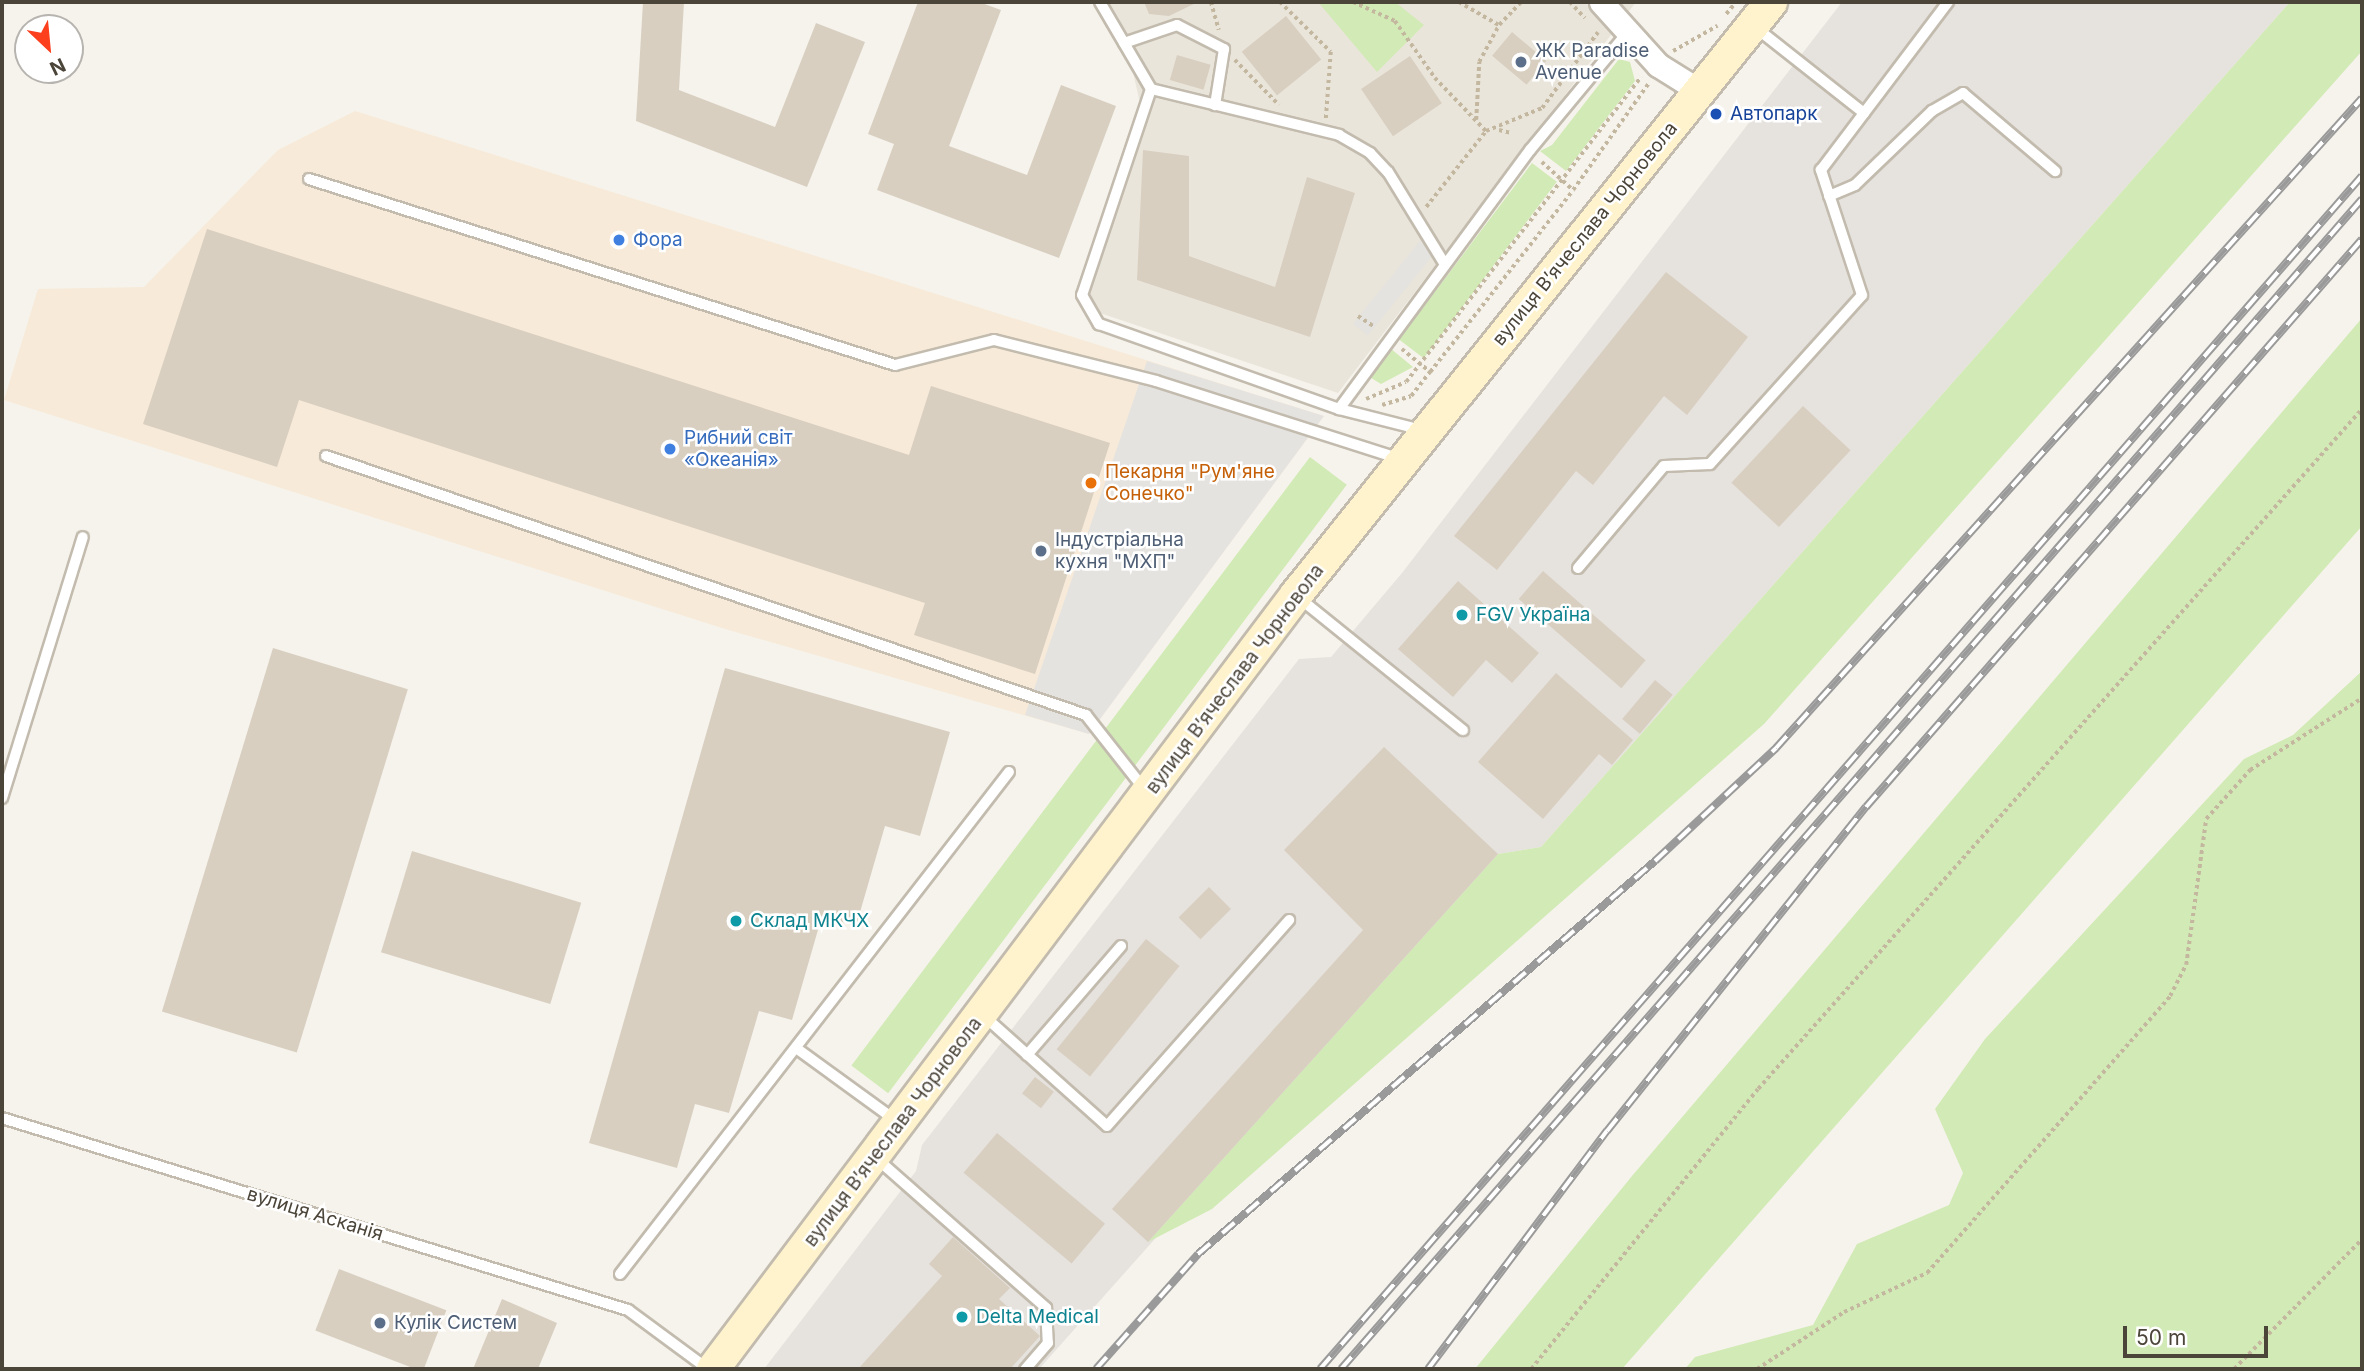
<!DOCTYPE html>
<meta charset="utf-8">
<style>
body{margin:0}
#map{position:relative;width:2364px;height:1371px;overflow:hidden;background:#f6f3ec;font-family:Inter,sans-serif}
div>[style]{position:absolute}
.residential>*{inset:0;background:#eae5da}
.commercial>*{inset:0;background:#f7ead8}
.industrial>*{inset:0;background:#e6e2dd}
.green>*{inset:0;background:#d2eab5;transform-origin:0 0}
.parking>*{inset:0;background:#e5e3e0;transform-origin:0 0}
.building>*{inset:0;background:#d8cfc1;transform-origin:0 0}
.path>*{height:3.5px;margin-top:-1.75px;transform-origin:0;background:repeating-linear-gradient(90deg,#c4b79f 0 3.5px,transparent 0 7px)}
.roads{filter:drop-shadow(2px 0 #c2bbae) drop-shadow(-2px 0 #c2bbae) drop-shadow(0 2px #c2bbae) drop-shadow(0 -2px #c2bbae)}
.service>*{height:10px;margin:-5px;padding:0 5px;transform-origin:5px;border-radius:5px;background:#fff}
.minor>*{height:23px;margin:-11.5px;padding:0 11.5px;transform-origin:11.5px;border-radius:11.5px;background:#fff}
.secondary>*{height:32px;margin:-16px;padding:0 16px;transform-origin:16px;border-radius:16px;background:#fff3cd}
.rail>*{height:8px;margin-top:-4px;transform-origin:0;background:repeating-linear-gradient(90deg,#fff 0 16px,#9a9a9a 0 32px);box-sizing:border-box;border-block:2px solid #9a9a9a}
.dots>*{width:19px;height:19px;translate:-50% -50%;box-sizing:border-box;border:4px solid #fff;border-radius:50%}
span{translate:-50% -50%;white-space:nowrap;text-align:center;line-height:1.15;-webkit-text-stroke:5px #fff;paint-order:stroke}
.service-label{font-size:19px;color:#4e5e75}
.left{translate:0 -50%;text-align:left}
.transit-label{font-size:19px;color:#164399}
.street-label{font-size:19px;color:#4b4439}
.shop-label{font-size:19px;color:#366cbe}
.food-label{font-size:19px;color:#c56008}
.culture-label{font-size:19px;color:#0d838f}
.frame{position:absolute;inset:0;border:4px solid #4b4439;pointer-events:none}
.north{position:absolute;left:14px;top:14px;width:70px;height:70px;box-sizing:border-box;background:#fff;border:2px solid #b7b4b0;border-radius:50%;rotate:154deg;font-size:19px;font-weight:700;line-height:28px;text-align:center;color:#4b4439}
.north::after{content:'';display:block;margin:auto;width:24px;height:32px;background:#fc3f1d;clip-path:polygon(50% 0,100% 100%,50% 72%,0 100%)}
.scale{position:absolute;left:2123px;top:1326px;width:145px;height:32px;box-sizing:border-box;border:4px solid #4b4439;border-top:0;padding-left:9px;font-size:21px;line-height:24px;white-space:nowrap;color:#4b4439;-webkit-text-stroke:5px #fff;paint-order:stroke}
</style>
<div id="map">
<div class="residential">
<div style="clip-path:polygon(1103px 2px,1636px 2px,1338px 393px,1085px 308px,1141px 107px,1132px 68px,1136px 56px)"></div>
</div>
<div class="commercial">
<div style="clip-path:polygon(355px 111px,1324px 416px,1089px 734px,722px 628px,4px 400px,38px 289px,144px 287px,278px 150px)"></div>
</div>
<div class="industrial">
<div style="clip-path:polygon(1842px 2px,2290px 2px,1541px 847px,1498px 854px,1039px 1369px,764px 1369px,916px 1171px,922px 1145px,1299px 659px,1331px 657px,1402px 573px)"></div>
</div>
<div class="green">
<div style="clip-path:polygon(1318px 2px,1395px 2px,1424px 25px,1377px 72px)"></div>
<div style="clip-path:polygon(2290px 2px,2362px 2px,2362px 51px,1764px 724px,1212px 1209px,1148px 1242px,1498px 854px,1541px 847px)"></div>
<div style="clip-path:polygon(1619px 59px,1630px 62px,1635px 81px,1566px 171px,1540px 151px,1552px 145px)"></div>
<div style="left:1532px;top:163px;width:31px;height:221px;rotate:37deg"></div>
<div style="clip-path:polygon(2362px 318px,2362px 526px,1622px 1369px,1475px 1369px,1632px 1176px)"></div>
<div style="clip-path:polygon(1390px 348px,1413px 367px,1381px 384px,1368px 376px)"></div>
<div style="left:1310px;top:457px;width:46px;height:762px;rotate:37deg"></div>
<div style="clip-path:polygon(2362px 671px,2362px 1369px,1685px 1369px,1695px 1357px,1813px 1325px,1857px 1244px,1949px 1205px,1963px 1173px,1935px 1109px,1985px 1039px,2244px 759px,2293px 735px)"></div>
</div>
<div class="parking">
<div style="left:1424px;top:236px;width:19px;height:113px;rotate:39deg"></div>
<div style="clip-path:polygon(1147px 361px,1324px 416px,1089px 734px,1025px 715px)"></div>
</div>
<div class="building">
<div style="clip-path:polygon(643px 2px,684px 2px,679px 90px,775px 127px,816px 23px,865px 42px,807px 187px,636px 121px)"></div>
<div style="clip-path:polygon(918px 2px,979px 2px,1001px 10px,949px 146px,1027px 175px,1061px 85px,1116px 106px,1059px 258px,877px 190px,894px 144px,868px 134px)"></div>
<div style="clip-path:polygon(1144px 2px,1198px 2px,1169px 16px,1149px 14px)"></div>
<div style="left:1286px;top:16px;width:56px;height:57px;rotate:51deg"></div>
<div style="left:1512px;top:32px;width:45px;height:31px;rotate:40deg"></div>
<div style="left:1177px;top:55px;width:35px;height:26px;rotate:16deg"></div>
<div style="left:1410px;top:56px;width:57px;height:59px;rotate:56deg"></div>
<div style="clip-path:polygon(1143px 150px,1189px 156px,1189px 256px,1275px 287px,1307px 177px,1355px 193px,1310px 337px,1137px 280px)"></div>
<div style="clip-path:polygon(207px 229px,909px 455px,931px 386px,1110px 443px,1035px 674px,914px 635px,925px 603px,299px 400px,277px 467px,143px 424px)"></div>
<div style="clip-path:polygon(1666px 272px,1748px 337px,1687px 415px,1664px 396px,1593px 485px,1576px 471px,1497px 570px,1454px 536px)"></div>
<div style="left:1803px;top:406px;width:65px;height:105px;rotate:43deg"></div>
<div style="left:1543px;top:571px;width:136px;height:37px;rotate:41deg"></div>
<div style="clip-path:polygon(1458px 581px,1539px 653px,1512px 683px,1486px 660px,1453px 697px,1398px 649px)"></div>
<div style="left:273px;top:648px;width:141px;height:380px;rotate:17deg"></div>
<div style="clip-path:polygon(725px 668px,950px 732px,920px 836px,885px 826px,856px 926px,822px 916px,792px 1020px,759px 1011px,729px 1113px,695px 1104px,677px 1168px,589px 1143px)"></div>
<div style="clip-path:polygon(1556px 673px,1633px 740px,1612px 765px,1599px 754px,1543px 819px,1478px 762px)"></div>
<div style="left:1655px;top:680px;width:23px;height:51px;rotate:40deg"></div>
<div style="clip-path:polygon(1384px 747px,1498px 854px,1148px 1242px,1112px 1209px,1363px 930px,1284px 850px)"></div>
<div style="left:412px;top:851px;width:177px;height:106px;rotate:17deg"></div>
<div style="left:1209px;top:887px;width:31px;height:43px;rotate:45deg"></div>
<div style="left:1146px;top:939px;width:43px;height:142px;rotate:39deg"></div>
<div style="left:1035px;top:1077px;width:24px;height:21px;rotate:38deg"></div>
<div style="left:997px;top:1133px;width:141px;height:52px;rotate:40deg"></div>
<div style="clip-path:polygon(953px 1237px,1010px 1288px,999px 1299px,1040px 1336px,1010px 1369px,858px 1369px,942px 1276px,929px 1264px)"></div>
<div style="left:339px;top:1269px;width:115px;height:66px;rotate:21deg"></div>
<div style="clip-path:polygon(502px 1299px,557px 1323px,538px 1369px,473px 1369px)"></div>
</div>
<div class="path">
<div style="left:1211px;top:2px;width:29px;rotate:74deg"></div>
<div style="left:1280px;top:2px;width:71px;rotate:44.4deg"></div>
<div style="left:1331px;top:52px;width:68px;rotate:94.2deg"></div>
<div style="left:1353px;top:2px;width:46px;rotate:24.3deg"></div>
<div style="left:1395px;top:21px;width:70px;rotate:54.9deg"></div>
<div style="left:1435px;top:78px;width:74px;rotate:46.1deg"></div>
<div style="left:1459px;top:2px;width:46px;rotate:29.9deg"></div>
<div style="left:1570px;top:2px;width:22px;rotate:47deg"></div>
<div style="left:1726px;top:14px;width:16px;rotate:-50deg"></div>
<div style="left:1673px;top:51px;width:51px;rotate:-29.6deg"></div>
<div style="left:1235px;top:60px;width:63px;rotate:45.6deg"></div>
<div style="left:1476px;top:120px;width:58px;rotate:-87deg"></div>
<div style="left:1479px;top:62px;width:42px;rotate:-61.6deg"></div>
<div style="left:1499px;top:25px;width:32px;rotate:-46deg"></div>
<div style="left:1499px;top:130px;width:12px;rotate:14deg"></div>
<div style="left:1542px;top:162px;width:42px;rotate:42.1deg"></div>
<div style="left:1426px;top:207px;width:97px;rotate:-51.7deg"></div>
<div style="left:1486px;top:131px;width:61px;rotate:-22.3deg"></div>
<div style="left:1542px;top:108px;width:94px;rotate:-53.6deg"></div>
<div style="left:1358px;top:316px;width:20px;rotate:33deg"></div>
<div style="left:1402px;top:349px;width:36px;rotate:39deg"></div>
<div style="left:1366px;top:399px;width:43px;rotate:-23deg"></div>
<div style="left:1406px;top:382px;width:385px;rotate:-52.4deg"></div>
<div style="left:1382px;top:405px;width:30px;rotate:-17deg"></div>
<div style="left:1411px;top:396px;width:31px;rotate:-52deg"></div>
<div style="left:1430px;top:372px;width:231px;rotate:-51.8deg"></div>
<div style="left:1573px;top:190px;width:130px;rotate:-54.7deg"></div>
<div style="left:1531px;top:1369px;width:360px;rotate:-51deg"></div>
<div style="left:1758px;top:1089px;width:910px;rotate:-48.39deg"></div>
<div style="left:1757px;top:1369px;width:104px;rotate:-33.2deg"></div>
<div style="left:1844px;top:1312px;width:92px;rotate:-25.2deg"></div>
<div style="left:1927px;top:1273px;width:368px;rotate:-48.7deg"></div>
<div style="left:2170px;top:996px;width:35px;rotate:-63deg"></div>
<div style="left:2186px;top:965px;width:147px;rotate:-82.2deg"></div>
<div style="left:2206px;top:819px;width:66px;rotate:-48.1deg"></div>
<div style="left:2250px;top:770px;width:133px;rotate:-32.7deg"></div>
<div style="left:2234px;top:1369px;width:182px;rotate:-45.4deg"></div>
</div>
<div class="roads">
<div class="service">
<div style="left:1100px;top:2px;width:101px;rotate:59.6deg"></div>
<div style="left:1151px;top:89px;width:194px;rotate:13.7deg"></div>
<div style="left:1339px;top:135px;width:36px;rotate:30deg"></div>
<div style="left:1370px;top:153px;width:26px;rotate:47deg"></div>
<div style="left:1388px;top:172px;width:107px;rotate:58.4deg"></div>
<div style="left:1755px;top:27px;width:139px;rotate:38.3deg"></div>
<div style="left:1124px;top:43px;width:56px;rotate:-18.8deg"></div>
<div style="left:1177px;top:25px;width:53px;rotate:27.1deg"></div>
<div style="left:1224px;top:49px;width:57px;rotate:99.1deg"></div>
<div style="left:1151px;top:89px;width:217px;rotate:108.5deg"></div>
<div style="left:1082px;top:295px;width:34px;rotate:60deg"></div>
<div style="left:1099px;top:324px;width:255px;rotate:19.5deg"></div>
<div style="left:309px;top:179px;width:615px;rotate:17.61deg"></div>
<div style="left:895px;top:365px;width:102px;rotate:-14.2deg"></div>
<div style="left:994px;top:340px;width:167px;rotate:14.2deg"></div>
<div style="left:1156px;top:381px;width:257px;rotate:17.7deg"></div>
<div style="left:1829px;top:196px;width:28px;rotate:-23deg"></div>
<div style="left:1855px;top:185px;width:107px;rotate:-43.9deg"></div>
<div style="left:1932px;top:111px;width:36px;rotate:-30deg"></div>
<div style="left:1963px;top:93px;width:121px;rotate:40.3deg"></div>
<div style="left:1422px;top:430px;width:86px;rotate:-165.8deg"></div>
<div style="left:1339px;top:409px;width:322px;rotate:-53.6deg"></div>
<div style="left:1530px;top:150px;width:153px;rotate:-50.3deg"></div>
<div style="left:326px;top:456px;width:803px;rotate:18.82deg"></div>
<div style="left:1086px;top:715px;width:95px;rotate:51.8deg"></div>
<div style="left:1578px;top:568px;width:133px;rotate:-49.9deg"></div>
<div style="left:1664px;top:466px;width:46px;rotate:-2.5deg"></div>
<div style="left:1710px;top:464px;width:227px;rotate:-48deg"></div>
<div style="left:1862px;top:295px;width:132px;rotate:-108.2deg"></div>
<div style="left:1821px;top:170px;width:211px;rotate:-52.9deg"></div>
<div style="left:1298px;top:597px;width:212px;rotate:38.9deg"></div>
<div style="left:2px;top:798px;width:273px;rotate:-72.8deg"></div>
<div style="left:983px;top:1015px;width:166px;rotate:41.8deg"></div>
<div style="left:1107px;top:1126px;width:275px;rotate:-48.5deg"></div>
<div style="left:796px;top:1048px;width:122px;rotate:36deg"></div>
<div style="left:1027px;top:1055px;width:144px;rotate:-49.2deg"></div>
<div style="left:2px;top:1118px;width:655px;rotate:17.05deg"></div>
<div style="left:628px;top:1310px;width:99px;rotate:36.4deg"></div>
<div style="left:876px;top:1158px;width:227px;rotate:41.4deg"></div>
<div style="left:1046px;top:1308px;width:35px;rotate:87deg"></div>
<div style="left:1048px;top:1343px;width:35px;rotate:131deg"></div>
<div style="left:620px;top:1274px;width:635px;rotate:-52.23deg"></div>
</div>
<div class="minor">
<div style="left:1601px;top:2px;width:85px;rotate:47.9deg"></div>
<div style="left:1658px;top:65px;width:51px;rotate:32.1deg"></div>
</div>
<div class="secondary">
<div style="left:713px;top:1369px;width:969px;rotate:-53.01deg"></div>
<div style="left:1296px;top:595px;width:760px;rotate:-51.3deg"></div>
</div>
</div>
<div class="rail">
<div style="left:1096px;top:1369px;width:154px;rotate:-48.4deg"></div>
<div style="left:1198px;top:1254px;width:603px;rotate:-40.69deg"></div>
<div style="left:1655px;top:861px;width:166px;rotate:-43deg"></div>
<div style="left:1776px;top:748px;width:875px;rotate:-47.96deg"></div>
<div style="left:1320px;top:1369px;width:1584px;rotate:-48.87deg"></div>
<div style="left:1341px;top:1369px;width:1553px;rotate:-48.89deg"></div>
<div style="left:1428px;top:1369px;width:298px;rotate:-53.1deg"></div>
<div style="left:1607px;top:1131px;width:415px;rotate:-51.4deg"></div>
<div style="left:1866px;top:807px;width:754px;rotate:-48.87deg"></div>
</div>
<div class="dots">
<div style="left:1521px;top:62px;background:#5c6f8a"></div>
<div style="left:1716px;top:114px;background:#1a4fb4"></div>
<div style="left:619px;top:240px;background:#3f7fe0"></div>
<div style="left:670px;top:449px;background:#3f7fe0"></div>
<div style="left:1091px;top:483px;background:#e8710a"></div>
<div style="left:1041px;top:551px;background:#5c6f8a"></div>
<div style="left:1462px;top:615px;background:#0f9aa8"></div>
<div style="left:736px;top:921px;background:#0f9aa8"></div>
<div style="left:962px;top:1317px;background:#0f9aa8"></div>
<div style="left:380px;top:1323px;background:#5c6f8a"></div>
</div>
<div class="service-label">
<span class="left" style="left:1535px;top:62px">ЖК Paradise<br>Avenue</span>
<span class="left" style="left:1055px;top:551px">Індустріальна<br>кухня "МХП"</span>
<span class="left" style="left:394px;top:1323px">Кулік Систем</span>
</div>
<div class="transit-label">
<span class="left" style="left:1730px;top:114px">Автопарк</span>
</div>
<div class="street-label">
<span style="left:1585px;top:234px;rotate:-51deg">вулиця Вʼячеслава Чорновола</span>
<span style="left:1235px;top:679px;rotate:-53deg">вулиця Вʼячеслава Чорновола</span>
<span style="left:893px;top:1132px;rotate:-53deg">вулиця Вʼячеслава Чорновола</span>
<span style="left:315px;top:1214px;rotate:17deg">вулиця Асканія</span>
</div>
<div class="shop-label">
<span class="left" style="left:633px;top:240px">Фора</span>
<span class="left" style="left:684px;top:449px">Рибний світ<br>«Океанія»</span>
</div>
<div class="food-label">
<span class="left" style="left:1105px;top:483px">Пекарня "Рум'яне<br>Сонечко"</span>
</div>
<div class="culture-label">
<span class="left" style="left:1476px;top:615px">FGV Україна</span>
<span class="left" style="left:750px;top:921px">Склад МКЧХ</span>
<span class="left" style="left:976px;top:1317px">Delta Medical</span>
</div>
<div class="frame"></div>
<div class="north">N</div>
<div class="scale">50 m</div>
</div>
